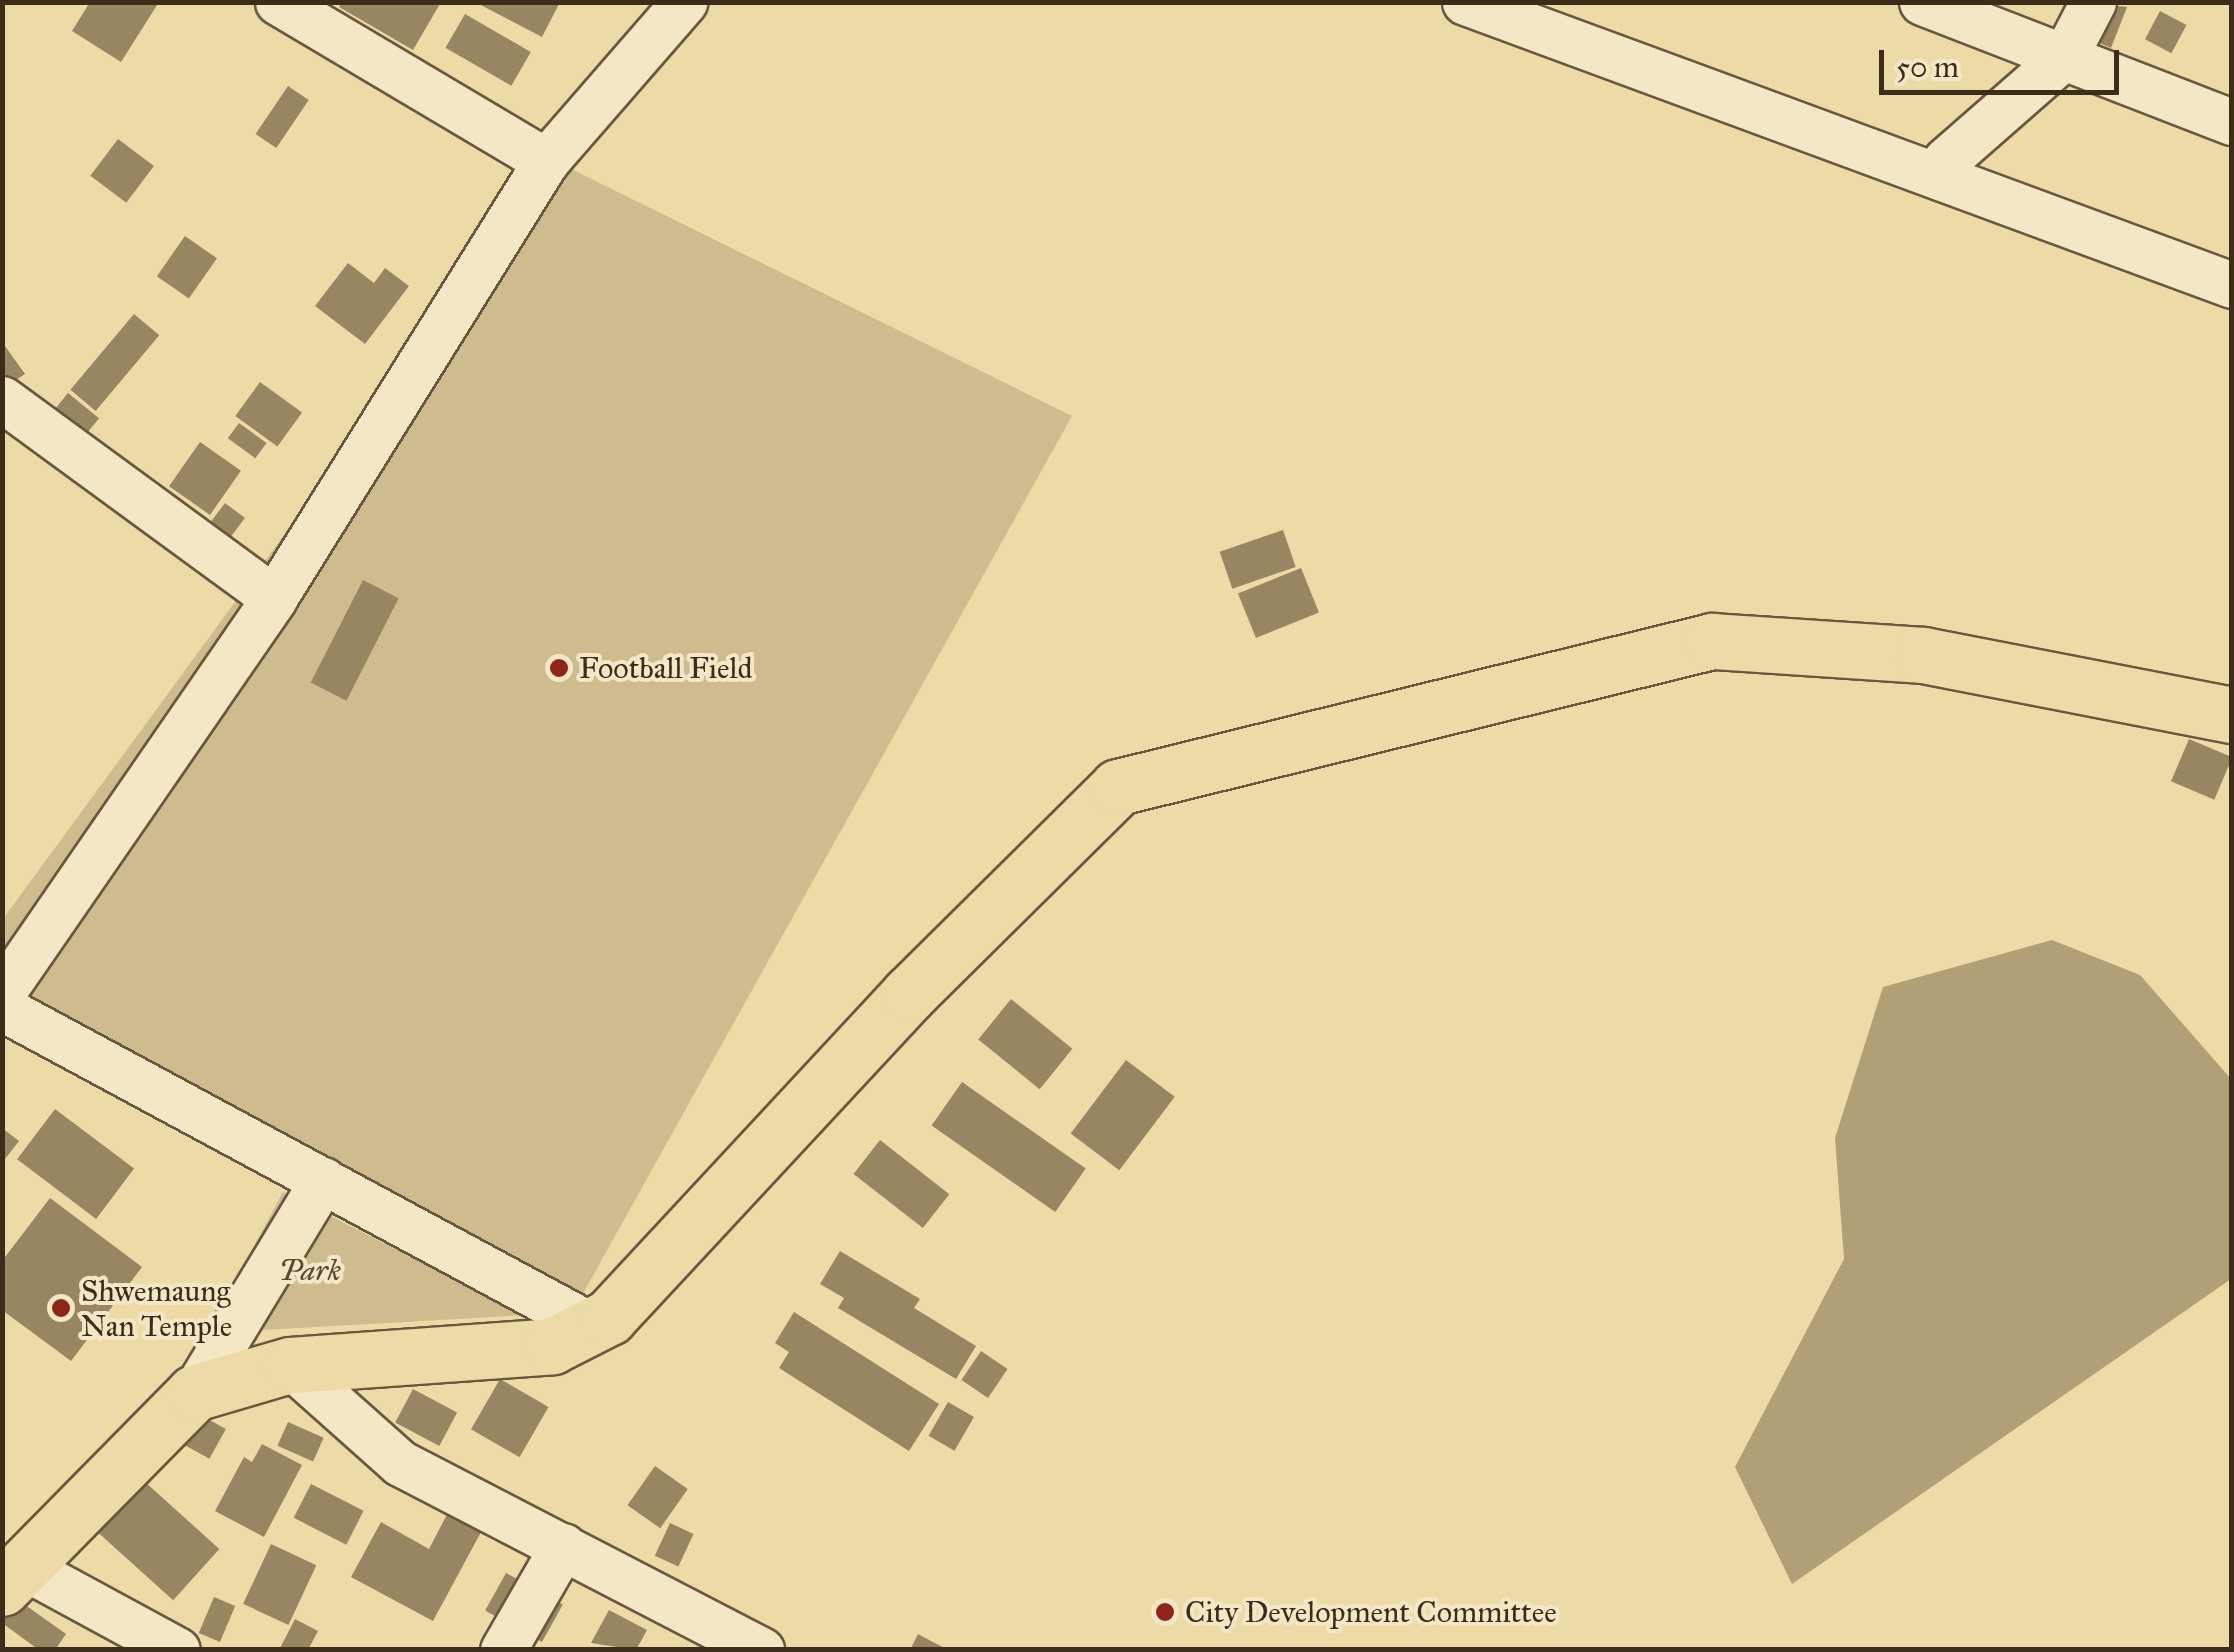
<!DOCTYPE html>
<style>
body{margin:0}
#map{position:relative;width:2234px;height:1652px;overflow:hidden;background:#ecdaa7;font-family:"IM FELL Great Primer",serif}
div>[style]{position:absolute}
.green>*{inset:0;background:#cebc8f}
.water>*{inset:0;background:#b09f77}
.building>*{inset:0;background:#988663;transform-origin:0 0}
.roads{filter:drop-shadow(2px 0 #69583d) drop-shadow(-2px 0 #69583d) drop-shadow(0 2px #69583d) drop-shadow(0 -2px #69583d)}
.minor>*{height:45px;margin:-22.5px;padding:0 22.5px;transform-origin:22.5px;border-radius:22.5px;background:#f3e7c6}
.major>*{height:55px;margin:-27.5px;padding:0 27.5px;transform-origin:27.5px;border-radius:27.5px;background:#ecdaa7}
.dots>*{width:28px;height:28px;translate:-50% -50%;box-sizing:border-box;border:5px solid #f3e7c6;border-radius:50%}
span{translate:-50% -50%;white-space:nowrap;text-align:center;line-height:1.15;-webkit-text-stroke:8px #f3e7c6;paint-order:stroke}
.poi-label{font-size:30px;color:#3d2c1a}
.left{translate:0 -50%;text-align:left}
.park-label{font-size:30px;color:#5a4931;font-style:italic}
.frame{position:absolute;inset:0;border:5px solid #3d2c1a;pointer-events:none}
.scale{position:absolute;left:1879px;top:50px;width:240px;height:45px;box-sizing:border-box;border:5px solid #3d2c1a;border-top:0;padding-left:12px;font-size:30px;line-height:35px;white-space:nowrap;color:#3d2c1a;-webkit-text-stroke:8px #f3e7c6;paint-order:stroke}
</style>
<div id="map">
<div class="green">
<div style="clip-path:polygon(557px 162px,1072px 416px,581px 1297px,3px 981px,3px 919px)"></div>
<div style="clip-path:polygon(283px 1192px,526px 1315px,208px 1333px)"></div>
</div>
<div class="water">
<div style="clip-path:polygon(2052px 940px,2140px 975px,2231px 1079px,2231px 1279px,1792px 1584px,1735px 1467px,1844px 1259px,1835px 1138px,1883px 987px)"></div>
</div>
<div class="building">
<div style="clip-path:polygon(90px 2px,159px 2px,121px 62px,72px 31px)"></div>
<div style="clip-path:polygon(342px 2px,441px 2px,413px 50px,339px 7px)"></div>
<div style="clip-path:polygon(475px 2px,556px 2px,559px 4px,542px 37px)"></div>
<div style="clip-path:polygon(2077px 2px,2127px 7px,2111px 48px,2066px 29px)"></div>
<div style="left:2160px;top:11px;width:30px;height:32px;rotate:28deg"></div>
<div style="left:465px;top:14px;width:76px;height:39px;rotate:30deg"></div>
<div style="left:288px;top:86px;width:25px;height:58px;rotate:34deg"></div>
<div style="left:118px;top:139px;width:45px;height:46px;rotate:37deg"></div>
<div style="left:185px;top:236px;width:39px;height:49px;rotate:35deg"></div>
<div style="clip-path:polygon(348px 263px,374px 283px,385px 268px,409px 286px,365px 344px,315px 306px)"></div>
<div style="left:134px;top:314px;width:33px;height:99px;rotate:40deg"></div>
<div style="clip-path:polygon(2px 342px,25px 374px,2px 389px)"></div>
<div style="left:260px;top:382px;width:52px;height:42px;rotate:36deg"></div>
<div style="left:68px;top:393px;width:40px;height:25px;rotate:39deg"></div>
<div style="left:239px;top:423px;width:34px;height:19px;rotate:36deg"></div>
<div style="left:200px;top:442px;width:50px;height:54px;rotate:35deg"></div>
<div style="left:225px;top:503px;width:25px;height:41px;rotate:37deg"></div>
<div style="left:1283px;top:530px;width:39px;height:67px;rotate:71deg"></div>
<div style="left:1301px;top:568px;width:48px;height:68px;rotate:68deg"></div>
<div style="left:363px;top:580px;width:40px;height:115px;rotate:27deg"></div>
<div style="left:2189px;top:739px;width:47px;height:46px;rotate:23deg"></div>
<div style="left:1011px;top:999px;width:79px;height:52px;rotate:39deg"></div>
<div style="left:1126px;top:1060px;width:61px;height:92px;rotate:37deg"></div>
<div style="left:962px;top:1082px;width:151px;height:53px;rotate:35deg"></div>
<div style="left:55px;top:1109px;width:99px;height:63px;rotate:37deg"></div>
<div style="clip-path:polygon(2px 1128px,19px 1141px,2px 1163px)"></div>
<div style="left:880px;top:1140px;width:88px;height:43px;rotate:38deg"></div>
<div style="clip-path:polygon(50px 1198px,142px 1267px,71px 1361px,2px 1310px,2px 1261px)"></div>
<div style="clip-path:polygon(840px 1251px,920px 1299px,914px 1308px,976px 1346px,956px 1379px,838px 1308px,844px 1298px,820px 1284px)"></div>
<div style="clip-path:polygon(794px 1312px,939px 1404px,909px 1451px,779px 1368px,789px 1352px,775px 1343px)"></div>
<div style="left:981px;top:1351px;width:32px;height:35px;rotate:34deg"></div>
<div style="left:500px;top:1379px;width:56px;height:58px;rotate:30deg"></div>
<div style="left:413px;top:1389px;width:50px;height:38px;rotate:28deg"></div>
<div style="left:948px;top:1402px;width:30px;height:39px;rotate:30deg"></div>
<div style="left:197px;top:1413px;width:33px;height:34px;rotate:29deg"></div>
<div style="left:288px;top:1422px;width:39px;height:26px;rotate:24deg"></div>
<div style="clip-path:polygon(262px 1444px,302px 1465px,264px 1537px,215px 1511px,244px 1457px,252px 1462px)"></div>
<div style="left:655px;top:1466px;width:40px;height:48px;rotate:35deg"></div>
<div style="left:145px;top:1482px;width:100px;height:69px;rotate:42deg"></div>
<div style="left:311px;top:1484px;width:59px;height:38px;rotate:27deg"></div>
<div style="clip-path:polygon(453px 1503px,487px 1521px,433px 1621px,351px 1577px,381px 1522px,429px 1549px)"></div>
<div style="left:670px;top:1523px;width:26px;height:36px;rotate:25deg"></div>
<div style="left:271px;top:1544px;width:50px;height:66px;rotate:25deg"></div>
<div style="left:506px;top:1573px;width:65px;height:43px;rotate:29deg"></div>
<div style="clip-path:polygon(14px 1597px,66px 1634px,55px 1650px,39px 1650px,2px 1623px)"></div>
<div style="left:214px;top:1597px;width:23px;height:39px;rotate:23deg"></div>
<div style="clip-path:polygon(609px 1610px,647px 1630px,636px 1650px,591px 1643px)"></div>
<div style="clip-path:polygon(295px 1619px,318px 1631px,308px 1650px,279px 1650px)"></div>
<div style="clip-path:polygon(918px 1634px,948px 1650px,910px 1650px)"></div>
</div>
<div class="roads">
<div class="minor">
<div style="left:278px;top:2px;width:312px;rotate:30.7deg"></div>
<div style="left:1465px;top:2px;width:818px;rotate:20.25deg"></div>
<div style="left:1922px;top:2px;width:332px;rotate:21.2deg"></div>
<div style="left:1943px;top:178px;width:18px;rotate:-81deg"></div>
<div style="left:1946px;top:160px;width:158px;rotate:-41.2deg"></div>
<div style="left:2065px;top:56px;width:61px;rotate:-62.6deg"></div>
<div style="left:2px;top:399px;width:337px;rotate:36.2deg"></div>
<div style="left:2px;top:993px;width:480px;rotate:-55.4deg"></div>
<div style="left:274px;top:598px;width:515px;rotate:-58.1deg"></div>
<div style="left:546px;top:161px;width:211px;rotate:-49deg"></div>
<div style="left:2px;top:1008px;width:670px;rotate:28.32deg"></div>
<div style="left:290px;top:1365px;width:147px;rotate:41.7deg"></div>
<div style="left:400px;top:1463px;width:407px;rotate:27.4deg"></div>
<div style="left:194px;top:1393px;width:249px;rotate:-58.8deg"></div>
<div style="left:24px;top:1567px;width:174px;rotate:28.5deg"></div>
<div style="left:503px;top:1650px;width:120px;rotate:-60deg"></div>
</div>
<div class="major">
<div style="left:2px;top:1588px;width:274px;rotate:-45.4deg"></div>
<div style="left:194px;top:1393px;width:100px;rotate:-16.3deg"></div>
<div style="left:290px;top:1365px;width:263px;rotate:-4.1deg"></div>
<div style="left:552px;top:1346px;width:64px;rotate:-27deg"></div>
<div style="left:609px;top:1317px;width:441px;rotate:-47.1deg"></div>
<div style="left:909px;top:994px;width:294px;rotate:-44.7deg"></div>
<div style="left:1118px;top:787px;width:612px;rotate:-13.81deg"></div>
<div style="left:1712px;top:641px;width:211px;rotate:3.8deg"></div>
<div style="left:1923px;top:655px;width:315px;rotate:11deg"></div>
</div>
</div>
<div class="dots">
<div style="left:559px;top:668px;background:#8f2418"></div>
<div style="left:61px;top:1308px;background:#8f2418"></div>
<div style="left:1165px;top:1612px;background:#8f2418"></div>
</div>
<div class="poi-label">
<span class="left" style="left:579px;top:668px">Football Field</span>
<span class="left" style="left:81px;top:1308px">Shwemaung<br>Nan Temple</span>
<span class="left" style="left:1185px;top:1612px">City Development Committee</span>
</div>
<div class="park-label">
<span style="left:310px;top:1270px">Park</span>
</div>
<div class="frame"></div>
<div class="scale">50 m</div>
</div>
